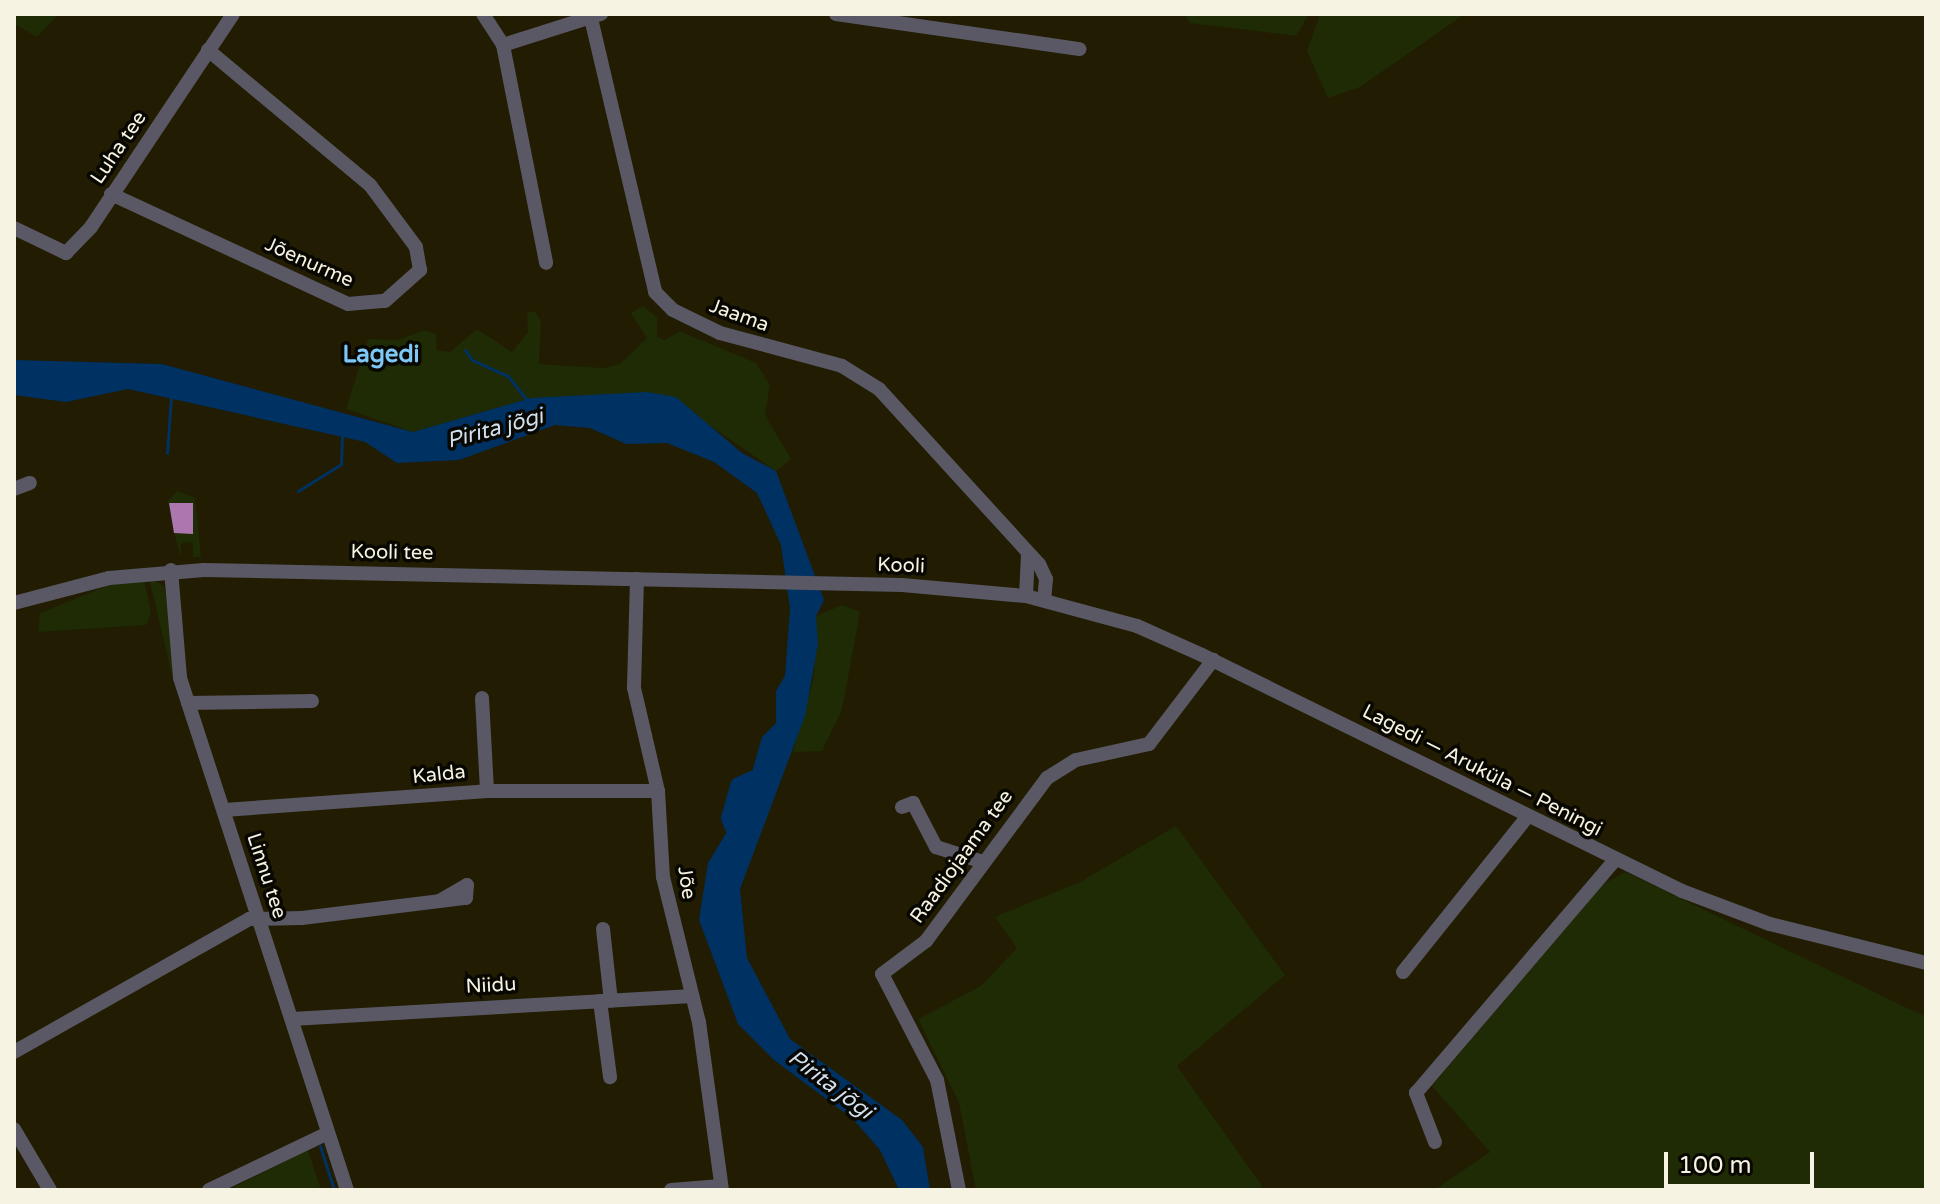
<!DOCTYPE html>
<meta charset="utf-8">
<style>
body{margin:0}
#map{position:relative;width:1940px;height:1204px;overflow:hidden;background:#211c02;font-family:"Varela Round",sans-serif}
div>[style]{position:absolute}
.green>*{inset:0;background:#1e2b04}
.water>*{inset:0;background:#003163}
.stream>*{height:3px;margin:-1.5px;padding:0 1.5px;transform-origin:1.5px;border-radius:1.5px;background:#003163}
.river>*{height:18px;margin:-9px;padding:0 9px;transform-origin:9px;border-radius:9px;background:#003163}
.building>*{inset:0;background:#ac77af}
.minor>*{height:14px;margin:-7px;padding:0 7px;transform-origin:7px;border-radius:7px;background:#595864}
span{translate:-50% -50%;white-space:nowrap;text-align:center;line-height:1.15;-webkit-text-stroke:7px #080701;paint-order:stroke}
.street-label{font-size:20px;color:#f6f3e3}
.water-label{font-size:22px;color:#d2dfef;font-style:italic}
.quarter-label{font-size:24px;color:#7dc8f7;font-weight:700}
.frame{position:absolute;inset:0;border:16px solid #f6f3e3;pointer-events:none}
.scale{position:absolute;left:1664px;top:1152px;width:150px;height:36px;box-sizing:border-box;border:4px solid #f6f3e3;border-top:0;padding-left:10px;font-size:24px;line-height:28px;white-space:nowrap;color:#f6f3e3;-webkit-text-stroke:6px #080701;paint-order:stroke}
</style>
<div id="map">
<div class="green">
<div style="clip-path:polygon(14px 14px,59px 14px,37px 37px,14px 24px)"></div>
<div style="clip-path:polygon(1184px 14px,1309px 14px,1296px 36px,1190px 23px)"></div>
<div style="clip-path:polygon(1320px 14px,1465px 14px,1360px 87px,1328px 98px,1307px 51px)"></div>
<div style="clip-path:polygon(643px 306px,657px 317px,657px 337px,665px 340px,680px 331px,756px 363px,770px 385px,765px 415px,791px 459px,776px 471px,696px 416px,531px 398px,413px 432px,346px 409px,368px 339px,397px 340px,424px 330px,436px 334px,437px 350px,450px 352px,477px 329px,512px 352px,528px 332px,527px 313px,535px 311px,541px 322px,539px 364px,604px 368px,620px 364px,647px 338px,631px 313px)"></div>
<div style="clip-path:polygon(177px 491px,195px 498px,201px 557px,193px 557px,193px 542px,181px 543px,181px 557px,174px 533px,193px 533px,193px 503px,166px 503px)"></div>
<div style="clip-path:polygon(149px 578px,164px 586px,187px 725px,171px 671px)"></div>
<div style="clip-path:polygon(144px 580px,151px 613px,146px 625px,38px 632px,40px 613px,109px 585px)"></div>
<div style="clip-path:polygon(842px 605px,860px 612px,842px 710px,822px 751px,793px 752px,814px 677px,816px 616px)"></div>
<div style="clip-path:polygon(1176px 826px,1285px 975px,1177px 1066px,1265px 1190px,976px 1190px,959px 1103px,918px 1019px,981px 986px,1017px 948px,995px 917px,1080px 882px)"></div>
<div style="clip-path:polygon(1626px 872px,1926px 1017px,1926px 1190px,1434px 1190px,1490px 1152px,1432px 1086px,1603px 884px)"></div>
<div style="clip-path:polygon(308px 1150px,321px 1190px,228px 1190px)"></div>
</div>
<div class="water">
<div style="clip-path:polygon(14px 360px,162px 364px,413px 432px,531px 398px,647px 392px,676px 397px,742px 453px,776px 471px,824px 600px,816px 616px,818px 644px,805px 716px,740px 889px,747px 958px,790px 1039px,902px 1120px,923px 1147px,930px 1190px,899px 1190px,880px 1150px,853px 1119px,774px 1060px,738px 1024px,699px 920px,708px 863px,742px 807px,762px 737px,776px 723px,776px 691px,785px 676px,790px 608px,781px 545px,757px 493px,714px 462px,667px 443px,626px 444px,590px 428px,555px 425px,459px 460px,397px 463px,365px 442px,128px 389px,66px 402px,14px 395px)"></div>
</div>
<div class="stream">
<div style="left:465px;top:350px;width:12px;rotate:55deg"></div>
<div style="left:472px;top:360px;width:39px;rotate:24deg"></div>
<div style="left:508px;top:376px;width:33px;rotate:52deg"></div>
<div style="left:167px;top:453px;width:56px;rotate:-85.9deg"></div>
<div style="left:298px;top:491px;width:51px;rotate:-32.1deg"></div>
<div style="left:341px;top:464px;width:29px;rotate:-88deg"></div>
<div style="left:320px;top:1146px;width:46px;rotate:72.3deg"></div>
</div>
<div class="river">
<div style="left:741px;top:844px;width:28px;rotate:-113deg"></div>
<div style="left:730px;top:818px;width:33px;rotate:-74deg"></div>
<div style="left:739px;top:786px;width:34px;rotate:-24deg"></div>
</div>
<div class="building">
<div style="clip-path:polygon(169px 503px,193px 503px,193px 534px,174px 533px)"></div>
</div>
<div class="minor">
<div style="left:483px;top:14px;width:37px;rotate:57deg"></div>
<div style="left:503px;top:45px;width:222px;rotate:78.8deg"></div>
<div style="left:590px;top:14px;width:285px;rotate:76.8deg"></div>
<div style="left:655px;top:292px;width:25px;rotate:45deg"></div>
<div style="left:673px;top:310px;width:52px;rotate:26.1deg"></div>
<div style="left:720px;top:333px;width:126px;rotate:15.1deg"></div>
<div style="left:842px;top:366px;width:44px;rotate:31.9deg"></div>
<div style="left:879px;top:389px;width:237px;rotate:47.6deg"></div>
<div style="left:1039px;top:564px;width:17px;rotate:65deg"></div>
<div style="left:1046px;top:579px;width:21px;rotate:95deg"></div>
<div style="left:836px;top:14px;width:246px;rotate:8.2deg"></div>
<div style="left:503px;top:45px;width:103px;rotate:-17.6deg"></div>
<div style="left:111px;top:194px;width:261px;rotate:24.9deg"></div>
<div style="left:348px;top:304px;width:37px;rotate:-5deg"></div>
<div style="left:385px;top:301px;width:47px;rotate:-41.5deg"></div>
<div style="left:420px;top:270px;width:23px;rotate:-100deg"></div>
<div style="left:416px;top:247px;width:77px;rotate:-126.6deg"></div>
<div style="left:370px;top:185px;width:211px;rotate:-140.2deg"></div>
<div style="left:14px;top:228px;width:58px;rotate:25.7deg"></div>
<div style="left:66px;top:253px;width:36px;rotate:-46deg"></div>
<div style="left:91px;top:227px;width:256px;rotate:-56.3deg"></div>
<div style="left:14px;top:489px;width:17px;rotate:-21deg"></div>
<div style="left:171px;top:570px;width:108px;rotate:85.2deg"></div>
<div style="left:180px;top:678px;width:539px;rotate:71.94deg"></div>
<div style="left:637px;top:579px;width:109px;rotate:91.6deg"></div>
<div style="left:634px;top:688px;width:106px;rotate:76.9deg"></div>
<div style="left:658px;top:791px;width:86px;rotate:86.7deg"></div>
<div style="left:663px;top:877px;width:149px;rotate:76.1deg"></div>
<div style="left:699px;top:1022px;width:170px;rotate:82.2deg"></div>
<div style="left:1026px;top:596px;width:43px;rotate:-87.3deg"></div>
<div style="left:14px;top:603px;width:98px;rotate:-14.7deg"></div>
<div style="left:109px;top:578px;width:95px;rotate:-4.8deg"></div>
<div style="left:204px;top:570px;width:698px;rotate:1.23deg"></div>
<div style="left:902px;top:585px;width:124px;rotate:5.1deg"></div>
<div style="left:1026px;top:596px;width:115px;rotate:15.1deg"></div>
<div style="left:1137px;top:626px;width:71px;rotate:24deg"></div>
<div style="left:1202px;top:655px;width:535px;rotate:26.18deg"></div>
<div style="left:1682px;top:891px;width:94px;rotate:20.6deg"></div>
<div style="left:1770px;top:924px;width:161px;rotate:14deg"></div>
<div style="left:482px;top:698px;width:93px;rotate:86.9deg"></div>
<div style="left:188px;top:703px;width:124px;rotate:-0.9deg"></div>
<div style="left:902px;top:807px;width:12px;rotate:-20deg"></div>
<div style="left:913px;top:803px;width:50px;rotate:62.4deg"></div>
<div style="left:936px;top:847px;width:49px;rotate:17.7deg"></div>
<div style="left:224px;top:810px;width:264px;rotate:-4.1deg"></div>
<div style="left:487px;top:791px;width:171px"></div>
<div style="left:603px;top:929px;width:72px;rotate:83.7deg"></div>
<div style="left:1403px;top:972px;width:200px;rotate:-51.3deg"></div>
<div style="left:600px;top:1001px;width:77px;rotate:82.5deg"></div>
<div style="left:292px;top:1019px;width:401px;rotate:-3.3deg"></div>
<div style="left:14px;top:1052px;width:270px;rotate:-29.5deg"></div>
<div style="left:249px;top:919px;width:53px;rotate:-1.1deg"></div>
<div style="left:302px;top:918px;width:165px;rotate:-7deg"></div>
<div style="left:466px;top:898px;width:13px;rotate:-86deg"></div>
<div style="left:467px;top:885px;width:32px;rotate:150deg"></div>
<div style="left:14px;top:1129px;width:71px;rotate:59.5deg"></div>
<div style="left:1435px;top:1142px;width:53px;rotate:-111.2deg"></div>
<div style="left:1416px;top:1093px;width:306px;rotate:-49.5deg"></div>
<div style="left:209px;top:1190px;width:132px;rotate:-25.6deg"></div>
<div style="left:671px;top:1190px;width:50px;rotate:-4.6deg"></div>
<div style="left:959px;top:1190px;width:112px;rotate:-101.3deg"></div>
<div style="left:937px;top:1080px;width:119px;rotate:-117.4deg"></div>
<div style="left:882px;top:974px;width:55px;rotate:-36.9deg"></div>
<div style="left:926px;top:941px;width:203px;rotate:-53.4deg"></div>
<div style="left:1047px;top:778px;width:34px;rotate:-32deg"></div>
<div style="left:1076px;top:760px;width:75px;rotate:-12.4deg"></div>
<div style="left:1149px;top:744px;width:106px;rotate:-52.7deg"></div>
</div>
<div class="street-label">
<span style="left:119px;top:148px;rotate:-56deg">Luha tee</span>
<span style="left:309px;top:263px;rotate:24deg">Jõenurme</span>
<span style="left:739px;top:316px;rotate:20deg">Jaama</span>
<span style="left:392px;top:553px;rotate:1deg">Kooli tee</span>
<span style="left:901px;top:566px;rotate:2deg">Kooli</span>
<span style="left:1482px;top:771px;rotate:27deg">Lagedi — Aruküla — Peningi</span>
<span style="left:439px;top:775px;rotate:-6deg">Kalda</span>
<span style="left:962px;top:857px;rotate:-54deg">Raadiojaama tee</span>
<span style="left:266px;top:876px;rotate:72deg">Linnu tee</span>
<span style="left:686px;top:883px;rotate:82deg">Jõe</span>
<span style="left:491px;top:986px;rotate:-3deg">Niidu</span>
</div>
<div class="water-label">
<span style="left:495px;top:429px;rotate:-15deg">Pirita jõgi</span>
<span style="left:830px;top:1085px;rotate:37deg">Pirita jõgi</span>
</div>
<div class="quarter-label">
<span style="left:381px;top:355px">Lagedi</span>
</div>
<div class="frame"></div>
<div class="scale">100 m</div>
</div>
